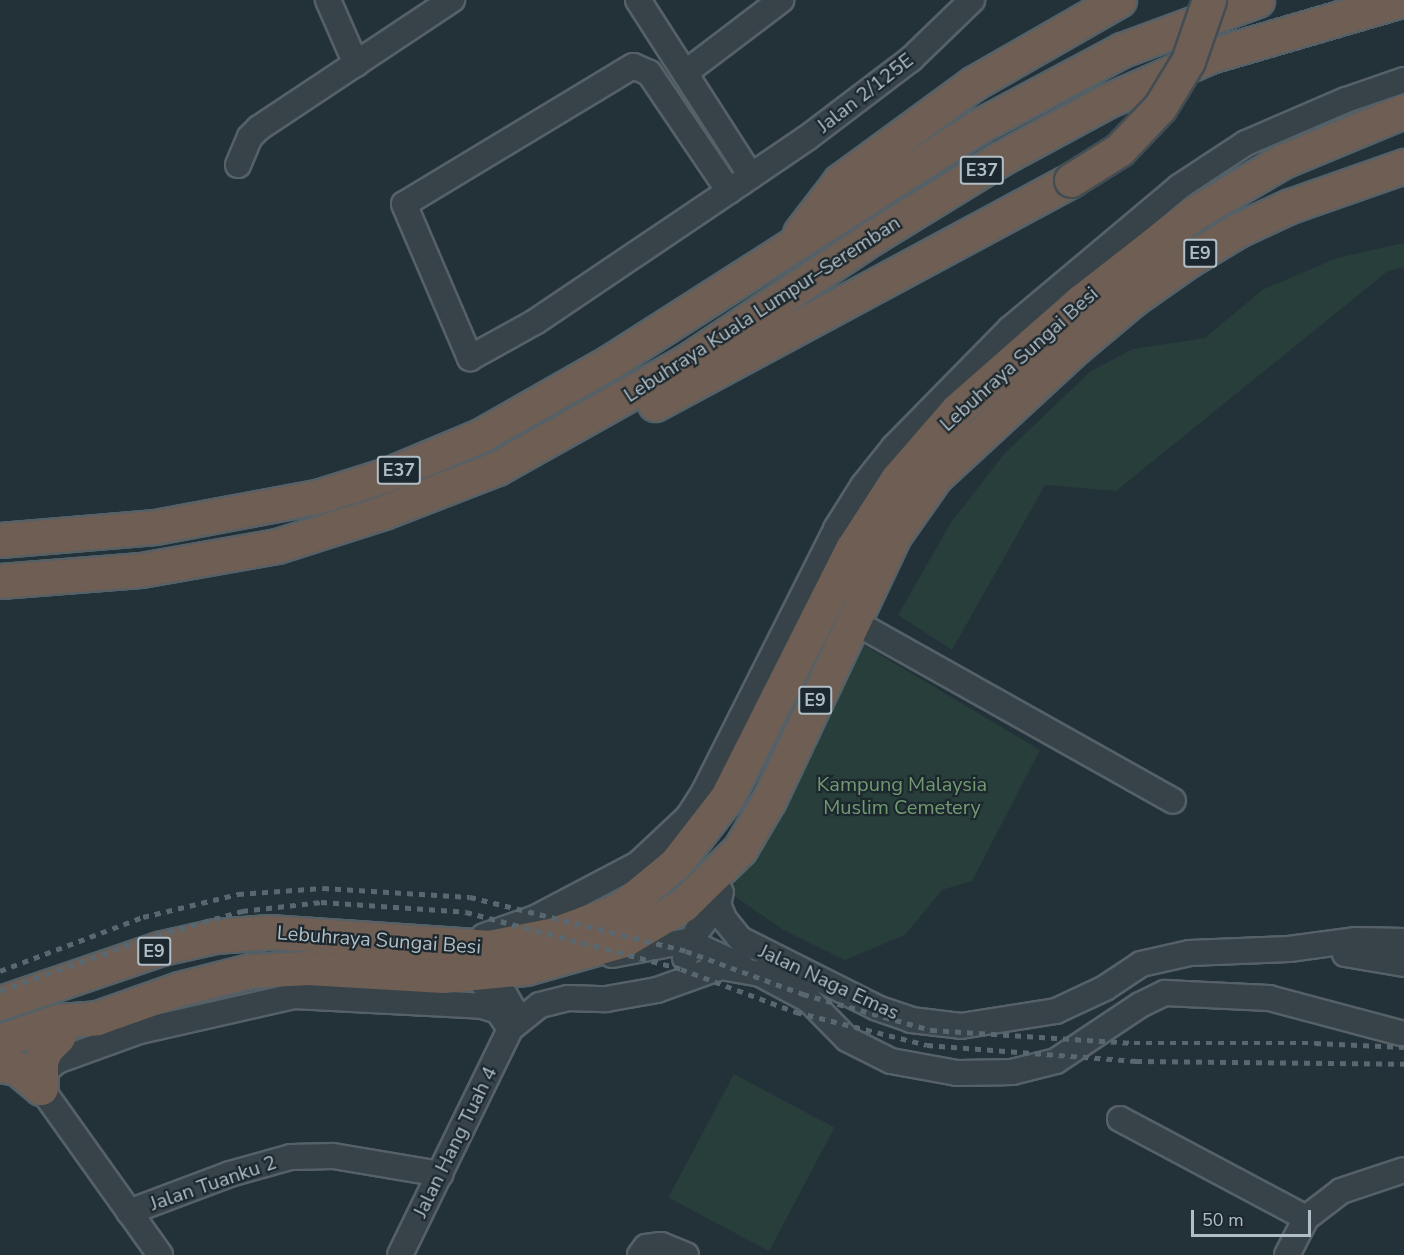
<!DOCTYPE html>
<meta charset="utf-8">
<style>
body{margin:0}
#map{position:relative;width:1404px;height:1255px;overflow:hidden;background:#233139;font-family:"Nunito Sans",sans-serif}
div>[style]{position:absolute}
.green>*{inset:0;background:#283e3a;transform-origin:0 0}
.roads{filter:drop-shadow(2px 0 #556167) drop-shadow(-2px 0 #556167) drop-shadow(0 2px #556167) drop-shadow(0 -2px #556167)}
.minor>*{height:24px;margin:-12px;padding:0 12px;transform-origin:12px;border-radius:12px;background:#374349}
.highway>*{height:33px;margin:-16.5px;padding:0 16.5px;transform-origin:16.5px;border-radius:16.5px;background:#6f5e54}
.rail>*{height:4.5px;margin-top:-2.25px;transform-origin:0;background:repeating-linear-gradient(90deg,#596870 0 6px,transparent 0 12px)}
.bridges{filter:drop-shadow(2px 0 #424e54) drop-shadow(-2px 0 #424e54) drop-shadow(0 2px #424e54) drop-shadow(0 -2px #424e54)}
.highway-bridge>*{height:33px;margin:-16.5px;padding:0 16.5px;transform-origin:16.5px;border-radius:16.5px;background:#6f5e54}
span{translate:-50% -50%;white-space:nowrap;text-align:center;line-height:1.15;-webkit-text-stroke:4.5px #1c282e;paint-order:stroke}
.shield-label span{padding:2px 4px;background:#1c282e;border:2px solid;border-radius:4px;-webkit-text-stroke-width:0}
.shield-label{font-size:18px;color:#b2bec5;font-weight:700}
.street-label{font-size:20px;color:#b2bec5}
.park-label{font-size:20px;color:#719a71}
.scale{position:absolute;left:1191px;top:1210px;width:120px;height:27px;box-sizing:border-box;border:3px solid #b2bec5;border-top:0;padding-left:8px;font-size:18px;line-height:21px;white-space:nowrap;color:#b2bec5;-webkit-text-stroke:4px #1c282e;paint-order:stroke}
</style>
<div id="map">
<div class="green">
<div style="clip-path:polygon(1404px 243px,1404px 267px,1388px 271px,1116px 491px,1045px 485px,952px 650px,898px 615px,950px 524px,1004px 454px,1091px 371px,1133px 349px,1205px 338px,1262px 290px,1337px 258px)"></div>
<div style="clip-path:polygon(864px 645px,1040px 750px,972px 881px,942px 890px,905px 935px,845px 960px,783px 930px,729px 892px,778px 820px)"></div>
<div style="left:734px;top:1074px;width:114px;height:140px;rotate:28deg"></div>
</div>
<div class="roads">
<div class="minor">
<div style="left:328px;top:0;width:70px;rotate:66.4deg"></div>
<div style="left:638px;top:0;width:209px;rotate:57.3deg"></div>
<div style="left:685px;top:73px;width:121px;rotate:-37.2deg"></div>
<div style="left:238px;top:165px;width:30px;rotate:-67deg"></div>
<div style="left:250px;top:137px;width:13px;rotate:-45deg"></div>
<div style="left:259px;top:128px;width:232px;rotate:-33.6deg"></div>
<div style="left:729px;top:191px;width:143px;rotate:-124.1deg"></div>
<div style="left:649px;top:73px;width:17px;rotate:-156deg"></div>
<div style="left:633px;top:66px;width:267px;rotate:148.9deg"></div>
<div style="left:404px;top:204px;width:168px;rotate:66.8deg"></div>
<div style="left:470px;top:358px;width:74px;rotate:-29deg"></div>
<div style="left:535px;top:322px;width:234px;rotate:-34deg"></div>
<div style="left:729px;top:191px;width:14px;rotate:-34deg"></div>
<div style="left:741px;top:183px;width:12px;rotate:-35deg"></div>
<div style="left:751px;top:176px;width:68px;rotate:-34.2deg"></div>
<div style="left:807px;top:138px;width:131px;rotate:-37.2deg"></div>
<div style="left:911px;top:59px;width:85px;rotate:-44deg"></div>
<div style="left:851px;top:620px;width:369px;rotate:29.3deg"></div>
<div style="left:718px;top:904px;width:16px;rotate:68deg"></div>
<div style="left:724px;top:919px;width:26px;rotate:51deg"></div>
<div style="left:740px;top:939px;width:153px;rotate:26.7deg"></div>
<div style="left:877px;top:1008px;width:36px;rotate:19deg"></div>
<div style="left:911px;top:1020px;width:50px;rotate:6.8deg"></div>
<div style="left:961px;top:1026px;width:96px;rotate:-9deg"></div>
<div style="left:1056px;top:1011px;width:54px;rotate:-25.1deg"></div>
<div style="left:1105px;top:988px;width:43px;rotate:-33.7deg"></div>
<div style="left:1141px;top:964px;width:50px;rotate:-12.7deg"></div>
<div style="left:1190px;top:953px;width:99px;rotate:-2.3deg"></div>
<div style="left:1289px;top:949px;width:68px;rotate:-7.7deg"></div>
<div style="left:1356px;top:940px;width:48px;rotate:1.2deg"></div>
<div style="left:484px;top:936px;width:54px;rotate:-19.4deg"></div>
<div style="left:535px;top:918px;width:116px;rotate:-27.7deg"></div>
<div style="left:638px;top:864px;width:69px;rotate:-43.2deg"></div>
<div style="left:688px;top:817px;width:30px;rotate:-57deg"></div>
<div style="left:704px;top:792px;width:294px;rotate:-63.3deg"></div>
<div style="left:836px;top:529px;width:51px;rotate:-57.9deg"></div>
<div style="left:863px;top:486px;width:50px;rotate:-51.5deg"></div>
<div style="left:894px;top:447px;width:165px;rotate:-45.5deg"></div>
<div style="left:1010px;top:329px;width:221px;rotate:-40deg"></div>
<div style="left:1179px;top:187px;width:80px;rotate:-33.3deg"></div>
<div style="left:1246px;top:143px;width:109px;rotate:-23.3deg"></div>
<div style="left:1346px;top:100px;width:61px;rotate:-19deg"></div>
<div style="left:1345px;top:954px;width:60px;rotate:9.6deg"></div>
<div style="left:612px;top:955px;width:76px;rotate:-10.6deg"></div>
<div style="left:687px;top:941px;width:60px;rotate:24.8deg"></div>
<div style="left:685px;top:958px;width:30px;rotate:-66deg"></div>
<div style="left:697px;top:931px;width:34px;rotate:-52deg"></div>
<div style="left:718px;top:904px;width:12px;rotate:-76deg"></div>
<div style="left:510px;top:1029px;width:38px;rotate:-39deg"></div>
<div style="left:540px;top:1005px;width:29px;rotate:-14deg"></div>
<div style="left:568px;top:998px;width:38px;rotate:2deg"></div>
<div style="left:606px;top:999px;width:52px;rotate:-10deg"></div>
<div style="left:657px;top:990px;width:68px;rotate:-19.8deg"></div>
<div style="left:721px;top:967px;width:40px;rotate:10deg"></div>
<div style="left:760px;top:974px;width:55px;rotate:28deg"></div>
<div style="left:809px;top:1000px;width:54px;rotate:45.7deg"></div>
<div style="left:847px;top:1039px;width:49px;rotate:26.6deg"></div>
<div style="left:891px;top:1061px;width:67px;rotate:10.3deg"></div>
<div style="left:957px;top:1073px;width:55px;rotate:-1deg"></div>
<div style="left:1012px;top:1072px;width:45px;rotate:-14deg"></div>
<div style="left:1056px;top:1061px;width:101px;rotate:-33.7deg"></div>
<div style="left:1140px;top:1005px;width:28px;rotate:-26deg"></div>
<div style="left:1165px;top:993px;width:104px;rotate:2.8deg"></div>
<div style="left:1269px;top:998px;width:140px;rotate:14.9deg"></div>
<div style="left:39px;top:1076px;width:23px;rotate:-40deg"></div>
<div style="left:57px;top:1061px;width:88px;rotate:-19.9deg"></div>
<div style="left:140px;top:1031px;width:158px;rotate:-12.8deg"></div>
<div style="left:294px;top:996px;width:188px;rotate:3deg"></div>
<div style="left:482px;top:1006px;width:17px;rotate:17deg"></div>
<div style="left:498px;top:1011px;width:22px;rotate:56deg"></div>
<div style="left:41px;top:1088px;width:205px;rotate:54.5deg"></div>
<div style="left:1120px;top:1119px;width:211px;rotate:28deg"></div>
<div style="left:129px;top:1212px;width:108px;rotate:-20.6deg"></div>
<div style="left:230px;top:1174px;width:63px;rotate:-15.6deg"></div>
<div style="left:291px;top:1157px;width:42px;rotate:-1.4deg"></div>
<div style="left:333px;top:1156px;width:109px;rotate:9.5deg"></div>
<div style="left:400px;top:1255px;width:258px;rotate:-64deg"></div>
<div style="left:513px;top:1023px;width:14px;rotate:-90deg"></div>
<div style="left:513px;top:1009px;width:16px;rotate:-120deg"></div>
<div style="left:505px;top:995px;width:26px;rotate:-152deg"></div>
<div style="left:640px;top:1255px;width:10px;rotate:-53deg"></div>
<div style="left:646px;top:1247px;width:15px;rotate:-8deg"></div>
<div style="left:661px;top:1245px;width:27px;rotate:22deg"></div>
<div style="left:1287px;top:1255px;width:42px;rotate:-62.8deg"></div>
<div style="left:1306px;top:1218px;width:44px;rotate:-37.6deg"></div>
<div style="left:1341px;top:1191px;width:66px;rotate:-18.4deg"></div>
</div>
<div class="highway">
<div style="left:800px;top:233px;width:66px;rotate:-52.4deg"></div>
<div style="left:840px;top:181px;width:166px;rotate:-36.2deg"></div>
<div style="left:974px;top:83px;width:167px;rotate:-29.8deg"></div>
<div style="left:655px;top:404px;width:472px;rotate:-28.3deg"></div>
<div style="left:0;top:540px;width:156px;rotate:-4.8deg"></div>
<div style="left:155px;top:527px;width:168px;rotate:-10.6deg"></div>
<div style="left:320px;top:496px;width:70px;rotate:-17.4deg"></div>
<div style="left:387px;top:475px;width:101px;rotate:-22.8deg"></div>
<div style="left:480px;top:436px;width:150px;rotate:-29.6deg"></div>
<div style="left:610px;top:362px;width:440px;rotate:-32.6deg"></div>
<div style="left:981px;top:125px;width:160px;rotate:-28deg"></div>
<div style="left:1122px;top:50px;width:144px;rotate:-20.3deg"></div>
<div style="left:0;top:581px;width:141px;rotate:-4.5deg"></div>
<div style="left:141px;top:570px;width:138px;rotate:-10deg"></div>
<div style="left:277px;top:546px;width:112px;rotate:-17.6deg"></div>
<div style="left:384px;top:512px;width:121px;rotate:-21.3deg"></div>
<div style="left:497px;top:468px;width:214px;rotate:-29.3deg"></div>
<div style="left:684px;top:363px;width:227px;rotate:-33.7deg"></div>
<div style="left:873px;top:237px;width:147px;rotate:-31.6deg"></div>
<div style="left:998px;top:160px;width:124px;rotate:-28.4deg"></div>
<div style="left:1107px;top:101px;width:112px;rotate:-23.6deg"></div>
<div style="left:1210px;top:56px;width:199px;rotate:-16.3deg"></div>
<div style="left:0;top:1003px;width:171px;rotate:-18.8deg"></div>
<div style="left:162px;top:948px;width:54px;rotate:-12.8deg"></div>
<div style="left:215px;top:936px;width:54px;rotate:-4.2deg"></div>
<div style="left:269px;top:932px;width:221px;rotate:3.9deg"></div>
<div style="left:489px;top:947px;width:66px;rotate:-11.3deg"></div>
<div style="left:554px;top:934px;width:69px;rotate:-20.3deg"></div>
<div style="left:619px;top:910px;width:72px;rotate:-39.4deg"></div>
<div style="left:675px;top:864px;width:85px;rotate:-52.2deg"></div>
<div style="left:727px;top:797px;width:278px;rotate:-63.3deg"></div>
<div style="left:852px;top:549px;width:83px;rotate:-57.3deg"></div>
<div style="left:897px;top:479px;width:91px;rotate:-49deg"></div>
<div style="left:957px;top:410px;width:165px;rotate:-41.3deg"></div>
<div style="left:1081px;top:301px;width:140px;rotate:-38deg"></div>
<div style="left:1191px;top:215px;width:107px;rotate:-30.4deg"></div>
<div style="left:1283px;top:161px;width:131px;rotate:-22.5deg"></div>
<div style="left:0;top:1041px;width:61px;rotate:-19deg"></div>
<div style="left:58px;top:1021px;width:39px;rotate:-4deg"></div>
<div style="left:97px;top:1018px;width:87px;rotate:-19.5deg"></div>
<div style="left:179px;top:989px;width:73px;rotate:-14.2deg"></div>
<div style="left:250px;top:971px;width:58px;rotate:-3deg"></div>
<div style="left:308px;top:968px;width:135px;rotate:3.4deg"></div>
<div style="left:443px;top:976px;width:83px;rotate:-5.5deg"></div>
<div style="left:526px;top:968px;width:102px;rotate:-15.9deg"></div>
<div style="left:624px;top:940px;width:69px;rotate:-30.7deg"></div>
<div style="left:683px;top:905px;width:80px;rotate:-44.5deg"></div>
<div style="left:740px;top:849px;width:57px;rotate:-59.4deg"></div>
<div style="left:769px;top:800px;width:294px;rotate:-64.7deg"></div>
<div style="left:895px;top:534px;width:70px;rotate:-54.9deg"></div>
<div style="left:935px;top:477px;width:193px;rotate:-42.7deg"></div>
<div style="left:1077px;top:346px;width:73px;rotate:-40deg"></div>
<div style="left:1133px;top:299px;width:70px;rotate:-35.1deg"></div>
<div style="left:1190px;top:259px;width:56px;rotate:-31.1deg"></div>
<div style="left:1238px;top:230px;width:57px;rotate:-24.8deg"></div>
<div style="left:1290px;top:206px;width:121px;rotate:-19.3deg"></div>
<div style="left:0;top:1065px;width:17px;rotate:10deg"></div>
<div style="left:17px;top:1068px;width:31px;rotate:40deg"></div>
<div style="left:41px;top:1088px;width:27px;rotate:-90deg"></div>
<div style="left:41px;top:1061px;width:13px;rotate:-67deg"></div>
<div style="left:46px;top:1049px;width:17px;rotate:-45deg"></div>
</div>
</div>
<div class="rail">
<div style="left:0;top:971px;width:153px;rotate:-20.7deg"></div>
<div style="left:143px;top:917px;width:98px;rotate:-13.6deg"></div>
<div style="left:238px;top:894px;width:85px;rotate:-4deg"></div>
<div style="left:323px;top:888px;width:147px;rotate:3.5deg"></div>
<div style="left:470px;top:897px;width:223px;rotate:14deg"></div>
<div style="left:686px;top:951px;width:125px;rotate:20.2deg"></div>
<div style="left:803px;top:994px;width:133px;rotate:15.7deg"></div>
<div style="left:931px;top:1030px;width:203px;rotate:3.7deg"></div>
<div style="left:1134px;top:1043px;width:181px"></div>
<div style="left:1315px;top:1043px;width:89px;rotate:2.6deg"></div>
<div style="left:0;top:991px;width:154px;rotate:-19.7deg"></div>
<div style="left:145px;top:939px;width:101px;rotate:-16.1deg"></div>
<div style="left:242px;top:911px;width:80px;rotate:-6.5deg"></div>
<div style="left:321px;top:902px;width:145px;rotate:3.9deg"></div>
<div style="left:466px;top:912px;width:222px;rotate:14.8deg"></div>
<div style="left:681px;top:969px;width:123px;rotate:20.5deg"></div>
<div style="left:796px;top:1012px;width:135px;rotate:14.1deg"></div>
<div style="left:927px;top:1045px;width:210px;rotate:4.4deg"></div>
<div style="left:1136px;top:1061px;width:268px;rotate:0.6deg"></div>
</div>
<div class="bridges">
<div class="highway-bridge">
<div style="left:1071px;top:180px;width:57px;rotate:-32deg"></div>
<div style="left:1119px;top:150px;width:59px;rotate:-46.4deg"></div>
<div style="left:1160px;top:107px;width:54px;rotate:-58.7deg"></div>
<div style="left:1188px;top:61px;width:65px;rotate:-71deg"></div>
</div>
</div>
<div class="shield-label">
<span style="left:982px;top:170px">E37</span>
<span style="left:1200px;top:253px">E9</span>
<span style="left:399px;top:470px">E37</span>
<span style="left:815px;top:700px">E9</span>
<span style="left:154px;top:951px">E9</span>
</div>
<div class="street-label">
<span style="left:865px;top:93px;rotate:-38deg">Jalan 2/125E</span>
<span style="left:762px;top:309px;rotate:-33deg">Lebuhraya Kuala Lumpur–Seremban</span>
<span style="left:1019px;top:359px;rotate:-42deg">Lebuhraya Sungai Besi</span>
<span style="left:379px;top:940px;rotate:4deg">Lebuhraya Sungai Besi</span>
<span style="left:829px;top:982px;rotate:25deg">Jalan Naga Emas</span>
<span style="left:455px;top:1142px;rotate:-64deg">Jalan Hang Tuah 4</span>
<span style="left:213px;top:1183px;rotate:-19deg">Jalan Tuanku 2</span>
</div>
<div class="park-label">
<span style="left:902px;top:796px">Kampung Malaysia<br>Muslim Cemetery</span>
</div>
<div class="scale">50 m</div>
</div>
